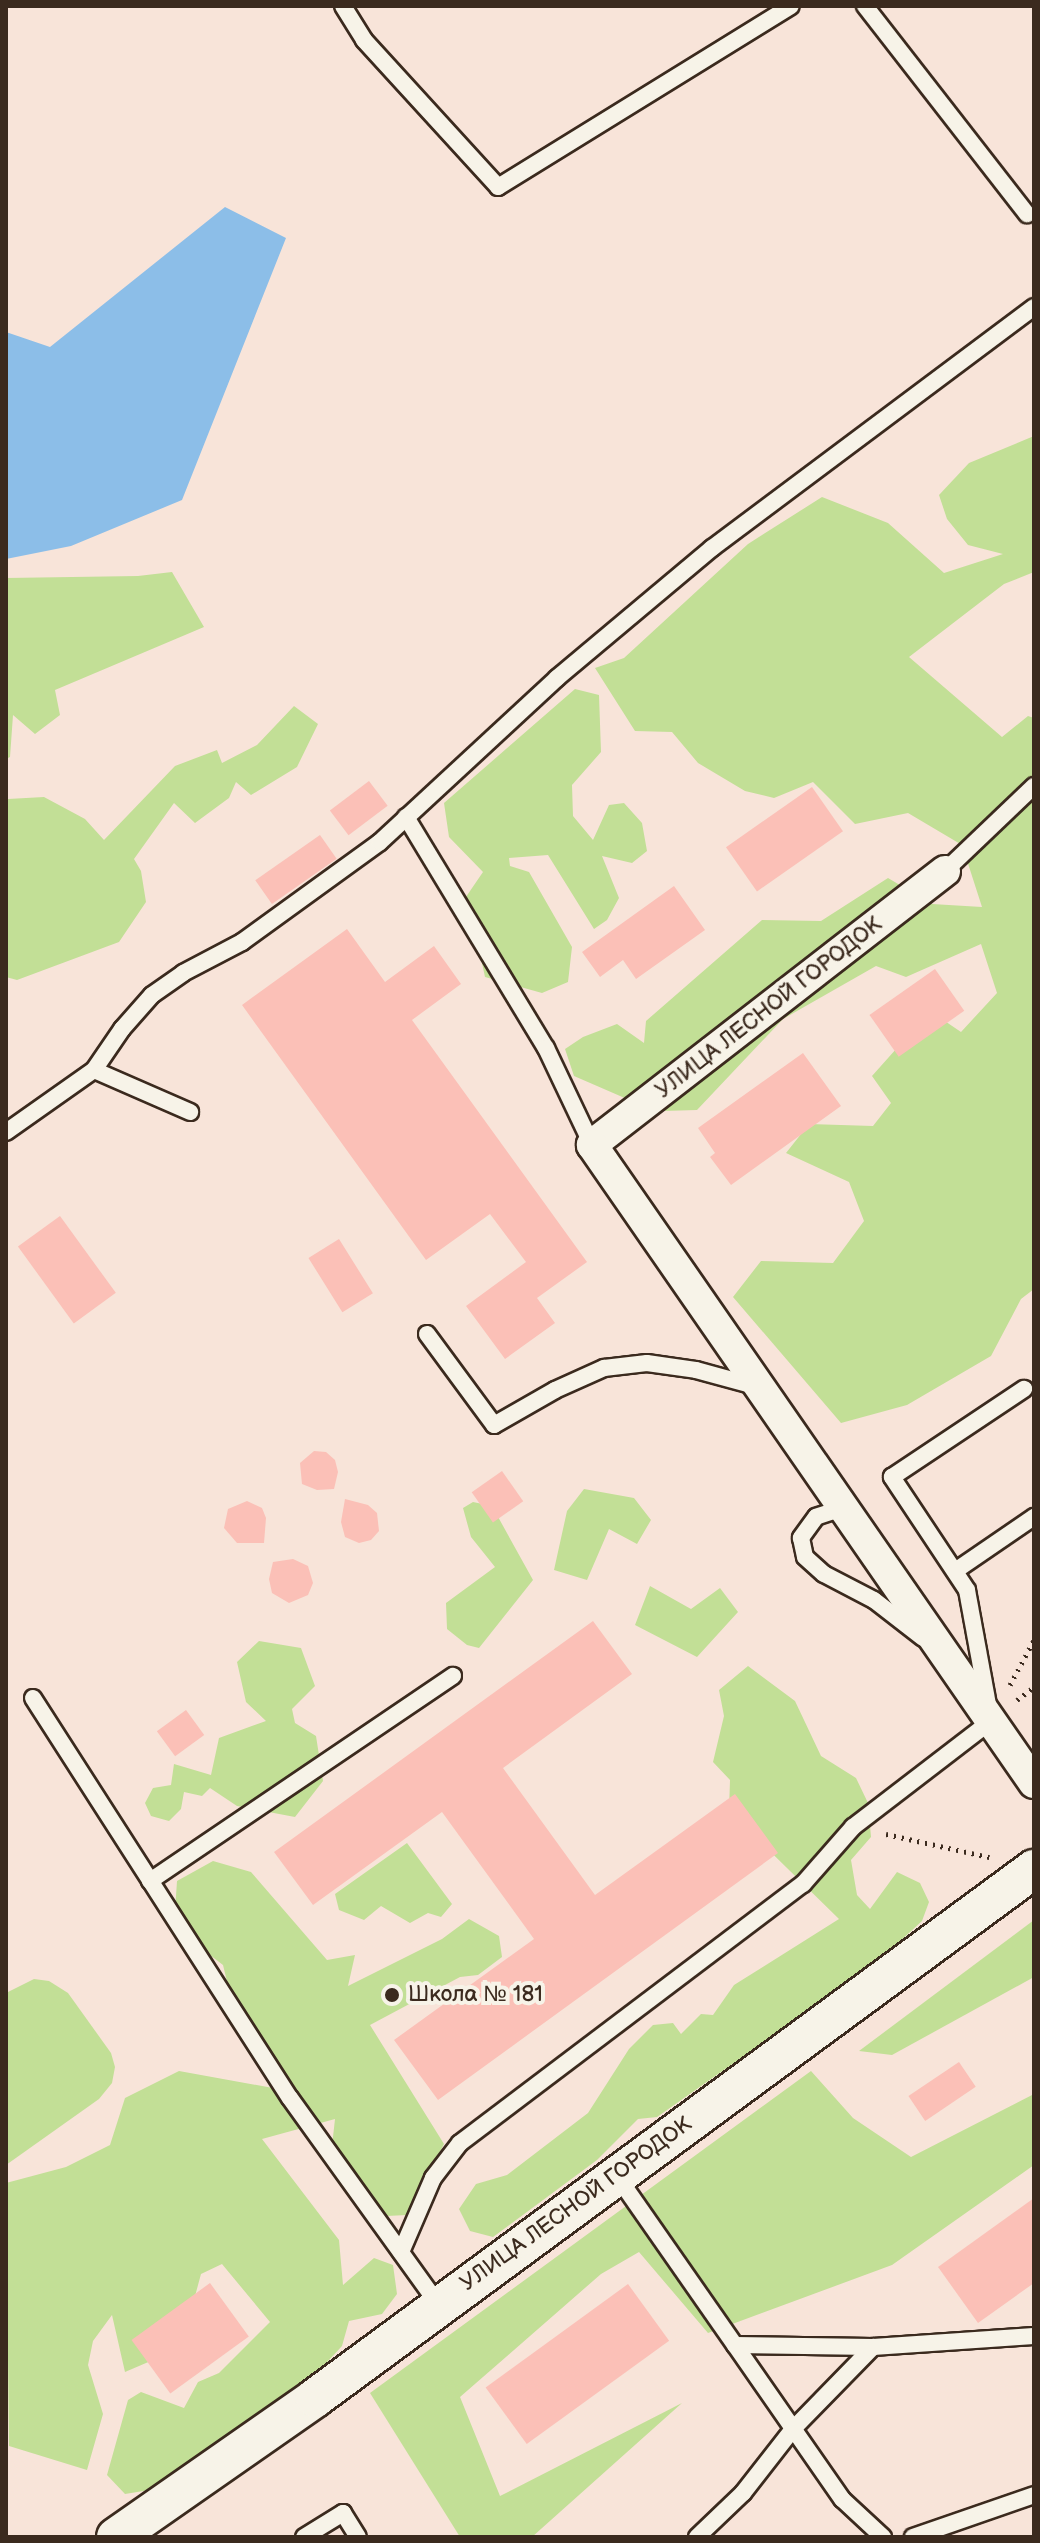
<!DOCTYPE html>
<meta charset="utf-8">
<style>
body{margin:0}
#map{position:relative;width:1040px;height:2543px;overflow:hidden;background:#f8e4d9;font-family:"Balsamiq Sans",sans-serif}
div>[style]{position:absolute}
.green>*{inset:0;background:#c2df96}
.water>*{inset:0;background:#8cbee8}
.building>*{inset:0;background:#fbc0b7;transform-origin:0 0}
.path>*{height:5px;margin-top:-2.5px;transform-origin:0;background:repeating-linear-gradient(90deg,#3b2a1e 0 2px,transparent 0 8px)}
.roads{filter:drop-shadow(2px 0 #3b2a1e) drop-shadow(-2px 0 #3b2a1e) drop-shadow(0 2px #3b2a1e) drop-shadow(0 -2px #3b2a1e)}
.service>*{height:16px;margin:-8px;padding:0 8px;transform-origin:8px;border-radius:8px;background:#f7f3e8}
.minor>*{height:30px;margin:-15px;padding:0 15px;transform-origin:15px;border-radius:15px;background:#f7f3e8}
.tertiary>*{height:38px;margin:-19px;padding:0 19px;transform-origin:19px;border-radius:19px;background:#f7f3e8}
.dots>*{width:22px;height:22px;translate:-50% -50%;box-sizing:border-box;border:4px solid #f7f3e8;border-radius:50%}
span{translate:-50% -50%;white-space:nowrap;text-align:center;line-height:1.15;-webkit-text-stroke:8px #f7f3e8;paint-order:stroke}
.street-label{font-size:22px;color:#3b2a1e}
.poi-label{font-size:22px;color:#3b2a1e}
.left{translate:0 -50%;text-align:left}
.frame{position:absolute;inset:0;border:8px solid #3b2a1e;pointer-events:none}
</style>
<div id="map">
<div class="green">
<div style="clip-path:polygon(1034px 436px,1034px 572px,1004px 584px,909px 657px,1002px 737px,1028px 716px,1034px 718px,1034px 1289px,1021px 1299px,991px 1356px,907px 1405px,841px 1423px,733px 1297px,761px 1261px,833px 1263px,864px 1221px,849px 1182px,786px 1153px,809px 1124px,873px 1126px,891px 1103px,872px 1076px,930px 1011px,961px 1032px,997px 993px,981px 944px,906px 977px,876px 966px,783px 1019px,697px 1110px,663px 1111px,645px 1083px,627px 1099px,574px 1076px,565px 1049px,583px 1037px,617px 1024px,644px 1043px,646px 1021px,762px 920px,821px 921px,888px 878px,932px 904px,982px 907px,962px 845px,908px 813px,855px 824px,813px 782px,774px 798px,745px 791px,698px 763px,672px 732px,635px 731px,595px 668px,624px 658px,748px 544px,822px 497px,888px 523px,944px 573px,1003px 554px,968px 545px,947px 519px,939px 495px,969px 463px)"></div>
<div style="clip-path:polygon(172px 572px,204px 627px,55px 690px,60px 715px,35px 734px,13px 715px,10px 757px,6px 759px,6px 578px,138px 576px)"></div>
<div style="clip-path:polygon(575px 689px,599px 695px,601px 752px,572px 785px,573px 816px,593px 840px,609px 805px,624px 803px,642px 823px,647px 851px,632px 863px,602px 856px,619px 898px,607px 920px,594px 929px,548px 855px,509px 858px,510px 866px,529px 872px,572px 947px,568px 982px,542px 993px,485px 977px,477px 940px,457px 910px,483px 872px,449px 837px,444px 803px)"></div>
<div style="clip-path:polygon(294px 706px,318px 724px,297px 767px,251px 795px,236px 782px,229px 798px,195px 823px,174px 803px,134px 859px,141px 871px,146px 902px,119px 942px,17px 980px,6px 977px,8px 799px,44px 797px,85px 819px,104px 840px,175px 766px,217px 750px,222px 763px,257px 745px)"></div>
<div style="clip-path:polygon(584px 1489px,634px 1498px,651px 1520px,637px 1544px,609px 1529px,587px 1580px,554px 1570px,567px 1511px)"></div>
<div style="clip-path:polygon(473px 1502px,492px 1506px,533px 1580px,479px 1648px,467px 1645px,447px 1629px,446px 1603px,495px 1567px,471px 1537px,463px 1508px)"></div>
<div style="clip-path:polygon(650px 1586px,691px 1609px,720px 1588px,738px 1612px,697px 1657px,635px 1625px)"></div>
<div style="clip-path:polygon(259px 1641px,301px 1648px,315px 1686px,292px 1709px,295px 1723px,316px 1736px,323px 1781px,295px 1817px,237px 1806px,210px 1788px,202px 1796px,184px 1792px,181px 1809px,169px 1821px,151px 1816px,145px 1803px,153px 1788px,171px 1785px,174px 1764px,211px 1775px,219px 1738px,266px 1721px,246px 1702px,237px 1662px)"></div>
<div style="clip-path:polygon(748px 1666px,795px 1701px,821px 1756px,856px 1778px,868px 1803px,871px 1837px,851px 1860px,857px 1895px,870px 1909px,897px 1872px,920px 1883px,929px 1902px,922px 1921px,821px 2014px,758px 2046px,657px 2117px,638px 2119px,597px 2160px,493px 2237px,470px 2231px,459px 2209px,476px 2184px,507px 2175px,588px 2113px,629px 2049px,653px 2025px,673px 2023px,681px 2034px,701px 2014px,713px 2015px,734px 1985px,839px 1919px,729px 1811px,730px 1780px,713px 1762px,724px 1716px,719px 1690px)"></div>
<div style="clip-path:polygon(407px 1843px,452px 1904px,441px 1917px,428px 1913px,410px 1923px,381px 1906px,364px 1920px,339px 1910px,335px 1894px)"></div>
<div style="clip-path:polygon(213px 1861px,251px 1872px,327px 1960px,355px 1955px,348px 1986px,442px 1939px,469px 1919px,499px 1936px,502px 1957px,478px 1975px,460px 1977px,370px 2025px,444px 2144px,407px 2215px,366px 2217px,330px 2164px,335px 2119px,262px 2139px,339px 2240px,343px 2285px,374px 2258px,393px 2265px,397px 2294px,382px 2314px,349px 2321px,342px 2346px,276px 2417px,168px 2487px,125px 2494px,107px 2475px,128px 2400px,141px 2392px,184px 2408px,198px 2382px,219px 2373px,270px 2322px,222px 2264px,201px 2274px,181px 2348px,125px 2372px,112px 2315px,93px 2341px,88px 2365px,103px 2414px,87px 2470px,9px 2446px,6px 2183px,66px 2167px,110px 2145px,125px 2098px,179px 2071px,273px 2088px,241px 2039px,223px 1965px,197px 1945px,175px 1911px,177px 1881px)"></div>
<div style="clip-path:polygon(1034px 1920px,1034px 1977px,892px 2055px,859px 2051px)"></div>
<div style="clip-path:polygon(34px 1979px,49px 1981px,68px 1993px,111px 2053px,115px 2067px,112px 2083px,99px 2099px,6px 2165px,6px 1993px)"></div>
<div style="clip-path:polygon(811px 2071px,853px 2118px,911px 2157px,1034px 2094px,1034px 2165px,892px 2265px,708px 2333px,639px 2252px,601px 2274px,460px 2397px,500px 2496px,682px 2403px,532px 2537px,460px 2537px,370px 2393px)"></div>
</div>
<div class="water">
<div style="clip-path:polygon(225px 207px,286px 238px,182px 500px,71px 546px,6px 559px,6px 332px,50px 347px)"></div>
</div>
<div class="building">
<div style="left:369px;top:781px;width:31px;height:49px;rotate:53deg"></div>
<div style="left:812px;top:787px;width:54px;height:105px;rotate:55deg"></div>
<div style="left:320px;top:835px;width:29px;height:79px;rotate:55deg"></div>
<div style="clip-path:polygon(674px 886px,705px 930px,636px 979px,623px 960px,600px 977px,582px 952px)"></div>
<div style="clip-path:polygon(347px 929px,385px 982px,434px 946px,461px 984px,412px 1020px,587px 1262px,537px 1298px,555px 1323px,505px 1359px,466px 1306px,526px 1262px,490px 1214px,426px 1260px,242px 1005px)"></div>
<div style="left:935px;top:969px;width:51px;height:80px;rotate:55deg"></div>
<div style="clip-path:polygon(803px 1053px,841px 1106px,731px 1185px,710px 1157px,715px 1153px,698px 1128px)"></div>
<div style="left:60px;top:1216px;width:95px;height:52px;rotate:54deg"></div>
<div style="left:339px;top:1239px;width:64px;height:36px;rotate:58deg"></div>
<div style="clip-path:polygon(314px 1451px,326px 1452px,335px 1460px,338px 1472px,334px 1489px,317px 1490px,302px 1484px,300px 1463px)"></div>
<div style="left:502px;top:1471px;width:37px;height:37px;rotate:55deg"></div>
<div style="clip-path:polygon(345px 1499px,368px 1505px,377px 1513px,379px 1531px,371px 1540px,359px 1543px,345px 1537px,341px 1522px)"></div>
<div style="clip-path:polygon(247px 1501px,262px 1508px,266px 1518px,264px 1543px,237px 1543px,224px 1528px,228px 1509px)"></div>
<div style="clip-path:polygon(293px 1559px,308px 1566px,313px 1583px,308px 1595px,289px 1603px,272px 1593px,269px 1579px,273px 1562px)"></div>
<div style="clip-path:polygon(593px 1621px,632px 1674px,503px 1768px,595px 1895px,735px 1794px,778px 1853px,438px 2100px,394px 2040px,534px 1939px,442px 1812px,313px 1905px,274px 1852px)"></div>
<div style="left:186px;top:1710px;width:31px;height:36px;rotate:54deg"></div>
<div style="left:959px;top:2062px;width:30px;height:61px;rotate:56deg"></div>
<div style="clip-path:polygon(1034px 2198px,1034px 2283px,978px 2323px,938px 2267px)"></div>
<div style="left:210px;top:2283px;width:66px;height:97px;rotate:54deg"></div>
<div style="left:628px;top:2284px;width:70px;height:176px;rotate:54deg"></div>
</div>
<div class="path">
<div style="left:1010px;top:1685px;width:51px;rotate:-61.9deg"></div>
<div style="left:1017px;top:1700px;width:21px;rotate:-37deg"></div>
<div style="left:886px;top:1834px;width:106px;rotate:12.6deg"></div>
</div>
<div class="roads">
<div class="service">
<div style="left:343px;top:6px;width:40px;rotate:58deg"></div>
<div style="left:364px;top:40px;width:199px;rotate:47.6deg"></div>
<div style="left:498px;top:187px;width:344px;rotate:-31.7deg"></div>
<div style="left:865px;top:6px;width:264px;rotate:52.1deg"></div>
<div style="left:406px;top:817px;width:270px;rotate:58.8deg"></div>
<div style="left:546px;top:1048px;width:107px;rotate:64.6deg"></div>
<div style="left:945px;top:871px;width:123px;rotate:-43.7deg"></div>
<div style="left:94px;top:1070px;width:105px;rotate:23.6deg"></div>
<div style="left:6px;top:1132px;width:108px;rotate:-35.2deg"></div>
<div style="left:94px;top:1070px;width:50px;rotate:-55.7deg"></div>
<div style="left:122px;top:1029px;width:45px;rotate:-48.6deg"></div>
<div style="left:152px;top:995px;width:38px;rotate:-35deg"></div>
<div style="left:183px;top:973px;width:67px;rotate:-27.7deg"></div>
<div style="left:242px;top:942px;width:170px;rotate:-35.9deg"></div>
<div style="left:380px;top:842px;width:241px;rotate:-42.8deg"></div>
<div style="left:557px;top:678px;width:202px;rotate:-40deg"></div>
<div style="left:712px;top:548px;width:402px;rotate:-36.8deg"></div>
<div style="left:427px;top:1334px;width:113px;rotate:53.6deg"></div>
<div style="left:494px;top:1425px;width:70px;rotate:-29.8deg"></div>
<div style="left:555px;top:1390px;width:54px;rotate:-24.2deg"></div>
<div style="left:604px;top:1368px;width:43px;rotate:-6.6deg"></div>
<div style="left:647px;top:1363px;width:49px;rotate:8.1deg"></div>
<div style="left:696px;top:1370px;width:64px;rotate:15.3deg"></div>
<div style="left:843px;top:1508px;width:28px;rotate:162deg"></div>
<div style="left:816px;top:1517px;width:26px;rotate:126deg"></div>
<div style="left:801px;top:1538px;width:19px;rotate:78deg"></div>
<div style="left:805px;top:1557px;width:25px;rotate:42deg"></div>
<div style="left:824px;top:1574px;width:56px;rotate:27.5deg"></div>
<div style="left:874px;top:1600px;width:62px;rotate:37.8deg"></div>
<div style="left:955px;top:1571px;width:96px;rotate:-34.4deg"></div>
<div style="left:33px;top:1698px;width:475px;rotate:57.3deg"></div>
<div style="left:290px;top:2098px;width:255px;rotate:54.3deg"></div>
<div style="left:150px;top:1881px;width:366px;rotate:-34.1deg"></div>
<div style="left:617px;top:2176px;width:206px;rotate:55.1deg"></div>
<div style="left:735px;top:2345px;width:138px;rotate:0.8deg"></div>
<div style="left:873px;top:2347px;width:161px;rotate:-3.9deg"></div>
<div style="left:401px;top:2252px;width:81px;rotate:-66.6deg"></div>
<div style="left:433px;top:2178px;width:44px;rotate:-52.4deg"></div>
<div style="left:460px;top:2143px;width:430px;rotate:-37.1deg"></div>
<div style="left:803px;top:1884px;width:76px;rotate:-48.7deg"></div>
<div style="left:853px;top:1827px;width:174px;rotate:-37.5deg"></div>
<div style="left:991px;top:1721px;width:133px;rotate:-100.4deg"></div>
<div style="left:967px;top:1590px;width:136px;rotate:-123.6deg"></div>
<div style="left:892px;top:1477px;width:159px;rotate:-33.7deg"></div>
<div style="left:735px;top:2345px;width:188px;rotate:55.2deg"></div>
<div style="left:842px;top:2499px;width:56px;rotate:42.8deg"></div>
<div style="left:304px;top:2537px;width:46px;rotate:-31.6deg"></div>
<div style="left:343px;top:2513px;width:28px;rotate:58deg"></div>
<div style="left:697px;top:2537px;width:64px;rotate:-43.7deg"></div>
<div style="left:743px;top:2493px;width:81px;rotate:-52deg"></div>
<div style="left:793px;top:2429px;width:115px;rotate:-45.7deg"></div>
<div style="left:913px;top:2537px;width:128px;rotate:-19.1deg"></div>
</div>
<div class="minor">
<div style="left:945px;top:871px;width:447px;rotate:142.2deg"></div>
<div style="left:592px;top:1145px;width:776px;rotate:55.29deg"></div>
</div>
<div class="tertiary">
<div style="left:116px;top:2537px;width:243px;rotate:-34.9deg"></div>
<div style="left:315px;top:2398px;width:893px;rotate:-36.34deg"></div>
</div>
</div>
<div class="dots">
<div style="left:392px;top:1995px;background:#3b2a1e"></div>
</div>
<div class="street-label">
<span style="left:769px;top:1008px;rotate:-38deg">УЛИЦА ЛЕСНОЙ ГОРОДОК</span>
<span style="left:576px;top:2204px;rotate:-36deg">УЛИЦА ЛЕСНОЙ ГОРОДОК</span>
</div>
<div class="poi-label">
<span class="left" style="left:408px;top:1995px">Школа № 181</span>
</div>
<div class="frame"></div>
</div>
